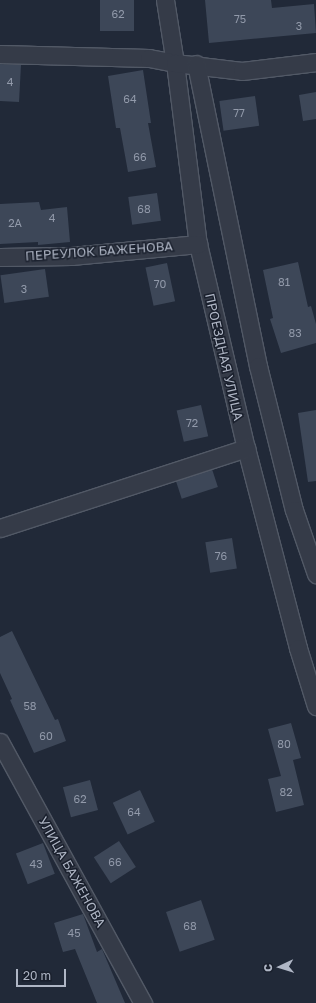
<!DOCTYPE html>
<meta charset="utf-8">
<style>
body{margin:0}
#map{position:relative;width:316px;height:1003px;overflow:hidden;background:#212938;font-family:"Golos Text",sans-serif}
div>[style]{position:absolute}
.building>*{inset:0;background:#3d4758;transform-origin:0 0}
.roads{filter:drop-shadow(1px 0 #525966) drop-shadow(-1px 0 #525966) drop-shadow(0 1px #525966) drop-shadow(0 -1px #525966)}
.minor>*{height:17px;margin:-8.5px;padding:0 8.5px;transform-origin:8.5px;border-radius:8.5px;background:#353b48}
span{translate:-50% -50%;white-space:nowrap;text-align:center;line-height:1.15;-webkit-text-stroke:3px #1a202d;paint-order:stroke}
.number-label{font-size:11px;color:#929aaa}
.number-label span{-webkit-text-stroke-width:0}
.street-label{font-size:13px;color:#afb6c5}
.north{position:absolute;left:260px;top:947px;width:40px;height:40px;-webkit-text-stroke:3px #1a202d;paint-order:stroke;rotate:266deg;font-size:11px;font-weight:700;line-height:16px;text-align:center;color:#afb6c5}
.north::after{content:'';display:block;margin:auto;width:14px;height:18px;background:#afb6c5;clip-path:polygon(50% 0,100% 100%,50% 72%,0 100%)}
.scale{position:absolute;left:16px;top:969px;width:50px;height:18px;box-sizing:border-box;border:2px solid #afb6c5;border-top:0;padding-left:5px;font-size:12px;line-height:14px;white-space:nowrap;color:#afb6c5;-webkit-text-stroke:3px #1a202d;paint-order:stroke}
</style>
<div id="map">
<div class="building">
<div style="left:100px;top:0;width:34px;height:31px"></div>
<div style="clip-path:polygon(205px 0,271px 0,272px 8px,314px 4px,316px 33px,209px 43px)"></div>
<div style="left:0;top:64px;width:21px;height:37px;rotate:3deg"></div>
<div style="clip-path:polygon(143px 70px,151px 123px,148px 123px,156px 167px,128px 172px,120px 128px,116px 128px,108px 76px)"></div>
<div style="clip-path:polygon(316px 92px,316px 119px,303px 121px,299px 95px)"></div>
<div style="left:255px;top:96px;width:30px;height:36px;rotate:82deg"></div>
<div style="left:157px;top:193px;width:28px;height:29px;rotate:82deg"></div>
<div style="clip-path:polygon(39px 202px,41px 210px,67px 207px,70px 242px,38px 245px,38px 242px,0 244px,0 204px)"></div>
<div style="clip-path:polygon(298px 262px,308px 307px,311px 306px,316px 324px,316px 343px,281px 353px,270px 319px,273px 318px,263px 270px)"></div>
<div style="left:167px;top:263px;width:39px;height:22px;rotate:78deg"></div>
<div style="left:45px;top:269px;width:28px;height:45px;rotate:82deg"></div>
<div style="left:201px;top:405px;width:32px;height:25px;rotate:77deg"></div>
<div style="clip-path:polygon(316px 410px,316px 481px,308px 482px,298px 413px)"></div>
<div style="left:212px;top:469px;width:19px;height:38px;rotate:72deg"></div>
<div style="left:232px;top:538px;width:31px;height:27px;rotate:81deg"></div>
<div style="clip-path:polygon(12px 631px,55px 720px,58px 719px,66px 741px,34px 753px,10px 700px,12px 699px,0 673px,0 637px)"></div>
<div style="clip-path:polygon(291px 723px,301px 758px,293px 760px,304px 805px,276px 812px,268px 779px,281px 776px,268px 729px)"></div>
<div style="left:90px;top:780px;width:31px;height:28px;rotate:75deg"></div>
<div style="left:140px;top:790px;width:35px;height:30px;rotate:65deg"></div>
<div style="left:119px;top:841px;width:31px;height:30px;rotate:57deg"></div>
<div style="left:43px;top:843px;width:33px;height:29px;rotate:69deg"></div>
<div style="left:201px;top:900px;width:42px;height:37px;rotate:71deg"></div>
<div style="clip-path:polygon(83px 914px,97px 952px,102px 949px,125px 1003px,97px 1003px,75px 949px,63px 952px,54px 923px)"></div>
</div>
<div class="roads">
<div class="minor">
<div style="left:165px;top:0;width:64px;rotate:81deg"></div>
<div style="left:175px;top:63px;width:182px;rotate:82.8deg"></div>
<div style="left:198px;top:244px;width:210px;rotate:76.8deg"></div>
<div style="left:246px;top:448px;width:207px;rotate:75.4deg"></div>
<div style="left:298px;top:648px;width:61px;rotate:72.8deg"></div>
<div style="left:0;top:54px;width:149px;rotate:1.5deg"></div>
<div style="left:149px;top:58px;width:26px;rotate:11deg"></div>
<div style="left:175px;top:63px;width:67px;rotate:6.8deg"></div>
<div style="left:242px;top:71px;width:75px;rotate:-6.9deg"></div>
<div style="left:196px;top:64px;width:308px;rotate:78.4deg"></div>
<div style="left:258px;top:366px;width:148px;rotate:76deg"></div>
<div style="left:294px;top:510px;width:68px;rotate:71deg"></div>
<div style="left:0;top:257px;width:71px;rotate:-0.8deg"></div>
<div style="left:71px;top:256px;width:128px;rotate:-5.4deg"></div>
<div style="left:0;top:528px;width:259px;rotate:-18deg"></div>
<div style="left:0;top:742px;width:298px;rotate:61.3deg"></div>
</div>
</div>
<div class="number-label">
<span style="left:118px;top:14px">62</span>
<span style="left:240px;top:19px">75</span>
<span style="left:299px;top:26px">3</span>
<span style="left:10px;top:82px">4</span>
<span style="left:130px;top:99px">64</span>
<span style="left:239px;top:113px">77</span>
<span style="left:140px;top:157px">66</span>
<span style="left:144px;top:209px">68</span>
<span style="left:52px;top:218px">4</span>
<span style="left:15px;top:223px">2А</span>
<span style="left:284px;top:282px">81</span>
<span style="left:160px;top:284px">70</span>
<span style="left:24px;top:289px">3</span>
<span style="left:295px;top:333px">83</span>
<span style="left:192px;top:423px">72</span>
<span style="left:221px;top:556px">76</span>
<span style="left:30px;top:706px">58</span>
<span style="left:46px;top:736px">60</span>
<span style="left:284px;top:744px">80</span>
<span style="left:286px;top:792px">82</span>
<span style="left:80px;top:799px">62</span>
<span style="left:134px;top:812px">64</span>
<span style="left:115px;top:862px">66</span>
<span style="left:36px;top:864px">43</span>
<span style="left:190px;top:926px">68</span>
<span style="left:74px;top:933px">45</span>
</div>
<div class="street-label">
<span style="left:99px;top:251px;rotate:-4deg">ПЕРЕУЛОК БАЖЕНОВА</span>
<span style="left:224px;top:357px;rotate:77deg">ПРОЕЗДНАЯ УЛИЦА</span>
<span style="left:72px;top:872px;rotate:61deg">УЛИЦА БАЖЕНОВА</span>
</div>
<div class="north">С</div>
<div class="scale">20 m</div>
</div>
